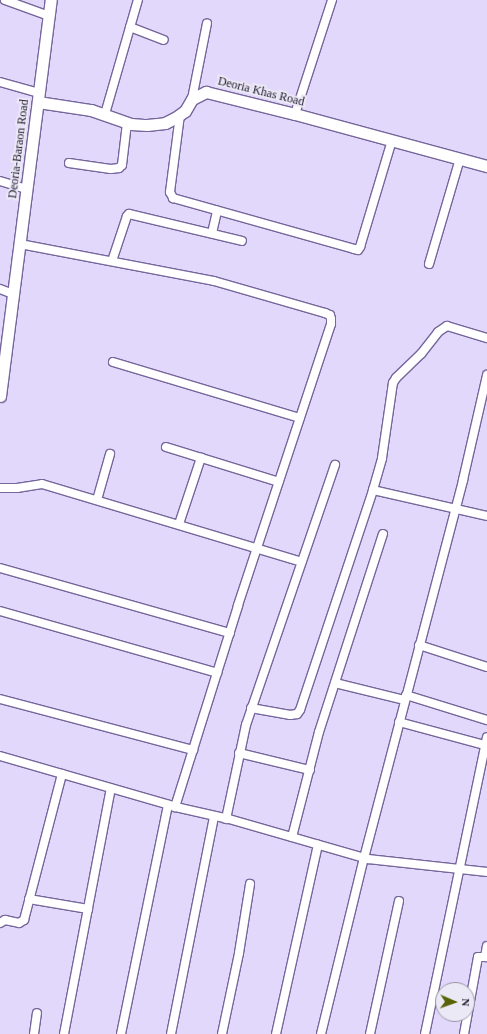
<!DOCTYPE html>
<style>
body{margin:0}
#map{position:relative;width:487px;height:1034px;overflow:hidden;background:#e2d8fc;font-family:Georgia,serif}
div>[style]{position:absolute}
.roads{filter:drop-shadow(1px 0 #76669b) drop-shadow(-1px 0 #76669b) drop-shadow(0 1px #76669b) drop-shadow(0 -1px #76669b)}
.street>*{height:8px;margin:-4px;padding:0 4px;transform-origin:4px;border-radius:4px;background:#fff}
.secondary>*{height:11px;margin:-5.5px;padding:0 5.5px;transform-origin:5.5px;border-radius:5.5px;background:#fff}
span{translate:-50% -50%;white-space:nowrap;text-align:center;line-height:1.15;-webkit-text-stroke:4px #ece9f6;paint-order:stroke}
.street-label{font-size:12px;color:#1d162b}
.north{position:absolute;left:435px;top:982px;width:40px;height:40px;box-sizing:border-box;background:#ece9f6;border:1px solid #9995a5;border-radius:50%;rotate:92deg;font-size:11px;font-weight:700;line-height:16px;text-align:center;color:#1d162b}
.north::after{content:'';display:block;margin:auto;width:14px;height:18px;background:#576304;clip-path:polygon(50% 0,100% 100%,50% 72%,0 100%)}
</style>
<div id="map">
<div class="roads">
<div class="street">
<div style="left:5px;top:0;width:47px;rotate:20deg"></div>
<div style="left:130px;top:27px;width:36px;rotate:21deg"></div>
<div style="left:0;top:82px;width:41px;rotate:15.8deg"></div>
<div style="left:192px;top:99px;width:77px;rotate:-78.8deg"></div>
<div style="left:105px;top:114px;width:119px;rotate:-73.9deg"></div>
<div style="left:295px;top:114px;width:120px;rotate:-72deg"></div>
<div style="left:180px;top:115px;width:78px;rotate:97.4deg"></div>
<div style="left:170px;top:192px;width:7px;rotate:63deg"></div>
<div style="left:173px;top:198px;width:188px;rotate:15.7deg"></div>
<div style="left:354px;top:249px;width:4px;rotate:14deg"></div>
<div style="left:358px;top:250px;width:4px;rotate:-56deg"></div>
<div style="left:360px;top:247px;width:112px;rotate:-73.3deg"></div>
<div style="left:69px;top:163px;width:42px;rotate:8.1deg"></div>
<div style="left:111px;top:169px;width:8px;rotate:-7deg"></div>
<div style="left:119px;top:168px;width:4px;rotate:-45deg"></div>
<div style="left:122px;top:165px;width:42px;rotate:-83.2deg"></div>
<div style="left:0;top:181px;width:28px;rotate:17deg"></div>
<div style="left:212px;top:233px;width:23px;rotate:-77deg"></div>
<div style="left:20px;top:244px;width:197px;rotate:10.8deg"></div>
<div style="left:214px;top:281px;width:116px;rotate:16.1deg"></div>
<div style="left:325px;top:313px;width:5px;rotate:22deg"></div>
<div style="left:330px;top:315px;width:4px;rotate:76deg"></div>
<div style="left:331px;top:319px;width:5px;rotate:90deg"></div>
<div style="left:331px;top:324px;width:297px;rotate:108.3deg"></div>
<div style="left:238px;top:606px;width:211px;rotate:107.4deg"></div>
<div style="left:112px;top:261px;width:47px;rotate:-71.6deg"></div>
<div style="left:127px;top:216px;width:3px;rotate:-45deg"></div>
<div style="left:129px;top:214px;width:116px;rotate:13.4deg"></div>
<div style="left:429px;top:264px;width:109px;rotate:-73.6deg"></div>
<div style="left:0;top:289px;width:14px;rotate:21deg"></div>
<div style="left:113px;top:362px;width:195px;rotate:16.7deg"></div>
<div style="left:166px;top:447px;width:118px;rotate:17.2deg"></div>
<div style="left:0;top:488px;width:17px"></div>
<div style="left:17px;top:488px;width:25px;rotate:-9deg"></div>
<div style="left:42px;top:484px;width:271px;rotate:16.7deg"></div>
<div style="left:373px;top:490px;width:117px;rotate:12.8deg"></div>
<div style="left:97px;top:500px;width:48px;rotate:-74.2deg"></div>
<div style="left:179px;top:524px;width:70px;rotate:-71.6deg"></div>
<div style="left:0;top:568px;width:239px;rotate:15.8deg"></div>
<div style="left:0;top:611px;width:226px;rotate:15.9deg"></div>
<div style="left:419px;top:645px;width:71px;rotate:17.9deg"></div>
<div style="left:335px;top:683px;width:72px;rotate:13.7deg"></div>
<div style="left:406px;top:695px;width:85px;rotate:17.2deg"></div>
<div style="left:0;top:699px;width:200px;rotate:14.8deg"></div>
<div style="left:251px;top:708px;width:40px;rotate:10deg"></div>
<div style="left:290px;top:715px;width:7px;rotate:-8deg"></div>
<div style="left:297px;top:714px;width:5px;rotate:-53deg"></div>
<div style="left:300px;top:710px;width:232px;rotate:-71.6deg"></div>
<div style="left:373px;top:490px;width:33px;rotate:-74deg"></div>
<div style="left:382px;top:458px;width:76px;rotate:-81.7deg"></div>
<div style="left:393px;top:383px;width:6px;rotate:-59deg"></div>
<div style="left:396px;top:378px;width:35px;rotate:-44deg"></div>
<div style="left:421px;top:354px;width:28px;rotate:-52deg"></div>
<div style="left:438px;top:332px;width:11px;rotate:-34deg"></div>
<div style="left:447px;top:326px;width:42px;rotate:16.7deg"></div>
<div style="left:399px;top:722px;width:89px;rotate:15deg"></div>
<div style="left:239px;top:753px;width:73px;rotate:13.5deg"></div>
<div style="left:0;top:756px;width:187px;rotate:16.1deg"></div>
<div style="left:180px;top:808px;width:50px;rotate:12.7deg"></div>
<div style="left:229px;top:819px;width:145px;rotate:16.1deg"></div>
<div style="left:368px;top:859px;width:120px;rotate:6.2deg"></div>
<div style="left:226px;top:819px;width:96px;rotate:-78deg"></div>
<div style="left:246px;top:725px;width:275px;rotate:-71.1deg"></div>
<div style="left:292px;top:837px;width:108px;rotate:-75.6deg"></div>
<div style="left:319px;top:732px;width:208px;rotate:-72.1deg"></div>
<div style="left:29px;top:899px;width:60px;rotate:9.6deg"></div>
<div style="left:0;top:923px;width:6px;rotate:-31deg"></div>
<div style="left:5px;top:920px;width:14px;rotate:12deg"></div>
<div style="left:19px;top:923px;width:6px;rotate:-31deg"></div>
<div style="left:24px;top:920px;width:151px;rotate:-75.4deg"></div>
<div style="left:485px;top:957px;width:11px;rotate:-80deg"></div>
<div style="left:34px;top:1034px;width:21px;rotate:-82deg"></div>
<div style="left:64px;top:1034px;width:250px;rotate:-79.2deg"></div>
<div style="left:121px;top:1034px;width:234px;rotate:-78.4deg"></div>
<div style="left:171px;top:1034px;width:222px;rotate:-78.8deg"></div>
<div style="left:222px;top:1034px;width:83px;rotate:-78.1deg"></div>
<div style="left:239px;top:953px;width:70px;rotate:-80.9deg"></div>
<div style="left:276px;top:1034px;width:194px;rotate:-77.5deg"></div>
<div style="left:321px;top:1034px;width:181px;rotate:-76.3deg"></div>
<div style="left:364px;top:858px;width:391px;rotate:-75.3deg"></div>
<div style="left:463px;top:480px;width:108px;rotate:-77.1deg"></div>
<div style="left:370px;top:1034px;width:136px;rotate:-77.7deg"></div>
<div style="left:425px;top:1034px;width:303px;rotate:-78.2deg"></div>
<div style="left:464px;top:1034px;width:78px;rotate:-79.7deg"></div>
<div style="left:478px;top:957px;width:9px"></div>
</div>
<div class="secondary">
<div style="left:38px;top:102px;width:54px;rotate:8.6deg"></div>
<div style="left:91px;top:110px;width:42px;rotate:19.3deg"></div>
<div style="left:131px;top:124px;width:16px;rotate:4deg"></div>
<div style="left:147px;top:125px;width:18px;rotate:-6deg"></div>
<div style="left:165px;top:123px;width:11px;rotate:-27deg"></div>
<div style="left:175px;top:118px;width:12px;rotate:-35deg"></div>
<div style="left:185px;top:111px;width:14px;rotate:-60deg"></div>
<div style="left:192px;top:99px;width:16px;rotate:-27deg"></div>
<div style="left:206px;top:92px;width:92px;rotate:13.9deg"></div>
<div style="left:295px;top:114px;width:199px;rotate:15.2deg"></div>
<div style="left:0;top:396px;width:399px;rotate:-82.7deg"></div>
</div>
</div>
<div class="street-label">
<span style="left:261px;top:92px;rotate:14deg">Deoria Khas Road</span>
<span style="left:19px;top:149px;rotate:-83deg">Deoria-Baraon Road</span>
</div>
<div class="north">N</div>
</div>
